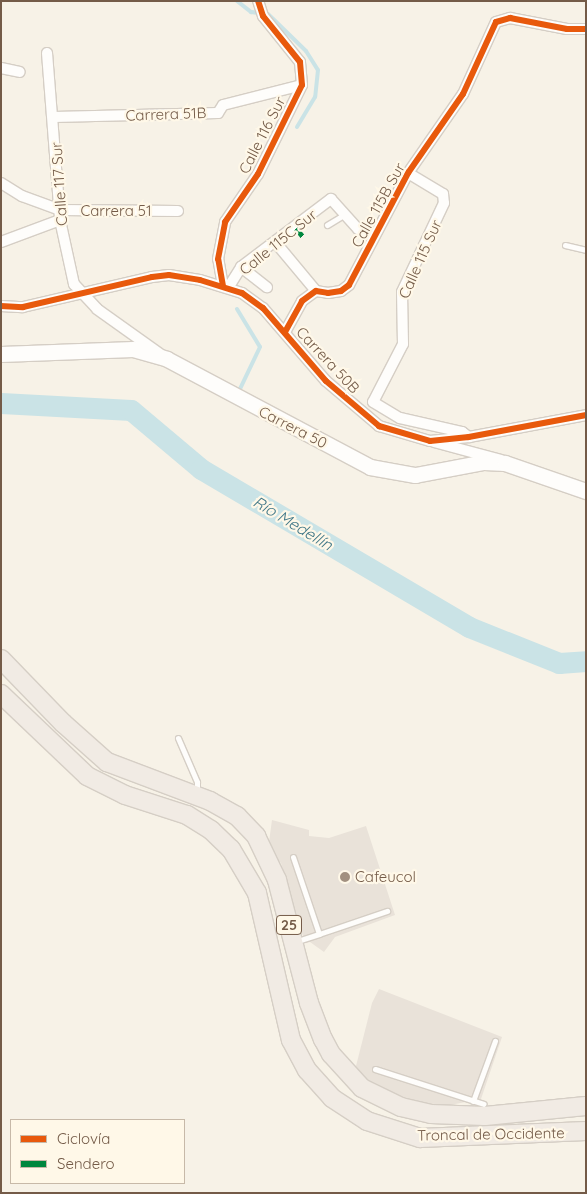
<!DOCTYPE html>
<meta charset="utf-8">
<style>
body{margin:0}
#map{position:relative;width:587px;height:1194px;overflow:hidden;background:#f7f2e7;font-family:Quicksand,sans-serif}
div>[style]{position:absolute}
.industrial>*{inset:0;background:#e9e2d9}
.stream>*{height:4px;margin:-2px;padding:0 2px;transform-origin:2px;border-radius:2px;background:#cae3e6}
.river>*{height:21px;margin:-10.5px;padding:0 10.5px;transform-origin:10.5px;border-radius:10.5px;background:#cae3e6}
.roads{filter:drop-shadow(1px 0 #d5cec5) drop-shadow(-1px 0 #d5cec5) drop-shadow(0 1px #d5cec5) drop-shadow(0 -1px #d5cec5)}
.service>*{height:5px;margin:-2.5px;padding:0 2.5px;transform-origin:2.5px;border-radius:2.5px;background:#fefdfb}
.minor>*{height:10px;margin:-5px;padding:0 5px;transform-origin:5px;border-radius:5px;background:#fefdfb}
.secondary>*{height:15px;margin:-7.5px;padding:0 7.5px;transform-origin:7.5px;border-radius:7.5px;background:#fefdfb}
.trunk>*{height:18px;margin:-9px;padding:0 9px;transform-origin:9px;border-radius:9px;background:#f1ebe4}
.quiet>*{height:5px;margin-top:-2.5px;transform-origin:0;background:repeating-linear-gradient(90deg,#00873e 0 10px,transparent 0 15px)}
.cycleway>*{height:6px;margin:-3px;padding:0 3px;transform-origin:3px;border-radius:3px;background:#e8590c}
.dots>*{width:14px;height:14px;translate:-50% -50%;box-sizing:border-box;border:2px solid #fff8e8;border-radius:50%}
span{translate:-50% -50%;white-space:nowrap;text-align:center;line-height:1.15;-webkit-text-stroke:4.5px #fff8e8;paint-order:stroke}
.shield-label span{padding:1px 4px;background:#fff8e8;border:1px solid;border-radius:4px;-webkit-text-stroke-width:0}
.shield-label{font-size:14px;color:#745b48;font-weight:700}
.street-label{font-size:15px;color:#745b48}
.poi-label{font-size:15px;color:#745b48}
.left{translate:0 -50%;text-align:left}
.water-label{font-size:16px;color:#417888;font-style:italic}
.frame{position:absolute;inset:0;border:2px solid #745b48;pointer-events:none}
.legend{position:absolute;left:10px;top:1119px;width:175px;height:65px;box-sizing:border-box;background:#fff8e8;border:1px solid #c7b9a8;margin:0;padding:6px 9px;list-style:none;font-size:15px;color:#745b48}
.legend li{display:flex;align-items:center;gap:10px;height:25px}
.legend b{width:25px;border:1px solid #c7b9a8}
</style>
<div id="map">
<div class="industrial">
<div style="clip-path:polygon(272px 820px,309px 830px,309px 836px,329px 838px,366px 826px,395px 915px,335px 937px,324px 952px,310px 942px,305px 943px,281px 863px,274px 856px,269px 842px)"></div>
<div style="clip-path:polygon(379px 989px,502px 1037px,481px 1099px,450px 1105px,420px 1103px,378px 1087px,355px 1070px,372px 1003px)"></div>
</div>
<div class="stream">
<div style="left:237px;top:1px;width:18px;rotate:38deg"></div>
<div style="left:251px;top:12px;width:8px;rotate:7deg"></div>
<div style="left:268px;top:14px;width:53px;rotate:44.2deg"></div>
<div style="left:306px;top:51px;width:22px;rotate:58deg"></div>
<div style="left:318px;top:70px;width:27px;rotate:96deg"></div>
<div style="left:315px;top:97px;width:35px;rotate:121deg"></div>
<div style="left:237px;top:309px;width:44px;rotate:58.8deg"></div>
<div style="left:260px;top:347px;width:47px;rotate:115.5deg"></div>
</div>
<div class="river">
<div style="left:1px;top:403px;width:130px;rotate:3.1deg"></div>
<div style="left:131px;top:410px;width:92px;rotate:40.1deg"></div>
<div style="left:201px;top:469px;width:311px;rotate:30.5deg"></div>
<div style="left:469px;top:627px;width:97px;rotate:21.8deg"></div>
<div style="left:559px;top:663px;width:27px;rotate:-4deg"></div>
</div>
<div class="roads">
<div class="service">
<div style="left:327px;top:225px;width:21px;rotate:-31deg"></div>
<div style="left:565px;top:245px;width:22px;rotate:13deg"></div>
<div style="left:178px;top:738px;width:48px;rotate:66.6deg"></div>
<div style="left:197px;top:782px;width:12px;rotate:90deg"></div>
<div style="left:293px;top:857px;width:81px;rotate:71.3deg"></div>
<div style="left:319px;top:934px;width:23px;rotate:162deg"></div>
<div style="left:319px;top:934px;width:72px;rotate:-18.7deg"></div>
<div style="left:375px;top:1069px;width:114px;rotate:17.8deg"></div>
<div style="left:473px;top:1101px;width:64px;rotate:-69.9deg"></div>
</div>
<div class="minor">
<div style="left:47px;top:53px;width:168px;rotate:85.5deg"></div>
<div style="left:60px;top:220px;width:66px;rotate:77.7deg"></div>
<div style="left:74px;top:284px;width:34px;rotate:47deg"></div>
<div style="left:97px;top:309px;width:77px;rotate:35.5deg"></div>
<div style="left:1px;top:68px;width:19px;rotate:12deg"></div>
<div style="left:54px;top:117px;width:164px;rotate:-1.4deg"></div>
<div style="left:218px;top:113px;width:9px;rotate:-58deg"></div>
<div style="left:223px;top:105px;width:81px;rotate:-14.2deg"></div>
<div style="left:408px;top:173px;width:41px;rotate:31deg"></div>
<div style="left:443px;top:194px;width:9px;rotate:84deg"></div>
<div style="left:444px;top:203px;width:98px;rotate:115.3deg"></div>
<div style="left:402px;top:292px;width:52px;rotate:88.9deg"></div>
<div style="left:403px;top:344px;width:65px;rotate:117.3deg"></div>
<div style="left:373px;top:402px;width:31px;rotate:31deg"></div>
<div style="left:400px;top:418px;width:64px;rotate:12.7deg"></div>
<div style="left:462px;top:432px;width:9px;rotate:36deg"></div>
<div style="left:1px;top:183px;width:25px;rotate:32deg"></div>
<div style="left:22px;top:196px;width:40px;rotate:20.2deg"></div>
<div style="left:60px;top:210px;width:118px;rotate:0.5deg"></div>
<div style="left:1px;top:242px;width:63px;rotate:-20.4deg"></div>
<div style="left:276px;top:243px;width:62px;rotate:50.2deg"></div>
<div style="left:241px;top:267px;width:33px;rotate:38deg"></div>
<div style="left:223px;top:286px;width:27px;rotate:-100deg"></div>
<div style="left:218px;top:259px;width:38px;rotate:-79deg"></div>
<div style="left:225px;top:222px;width:58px;rotate:-55.5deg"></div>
<div style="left:258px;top:174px;width:99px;rotate:-63.7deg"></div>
<div style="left:302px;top:85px;width:23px;rotate:-95deg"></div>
<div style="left:300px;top:62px;width:59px;rotate:-128.8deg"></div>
<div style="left:263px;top:16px;width:16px;rotate:-108deg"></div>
<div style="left:228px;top:288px;width:25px;rotate:-58deg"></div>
<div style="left:241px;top:267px;width:113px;rotate:-37.1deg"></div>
<div style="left:331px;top:199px;width:40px;rotate:48deg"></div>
<div style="left:358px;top:229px;width:17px;rotate:24deg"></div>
<div style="left:1px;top:306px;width:22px;rotate:3deg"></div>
<div style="left:23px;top:307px;width:132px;rotate:-13.1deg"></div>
<div style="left:152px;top:277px;width:17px;rotate:-7deg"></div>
<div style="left:169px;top:275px;width:31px;rotate:9deg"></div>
<div style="left:200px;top:280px;width:44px;rotate:17.2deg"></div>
<div style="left:242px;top:293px;width:26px;rotate:36deg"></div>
<div style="left:263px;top:308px;width:96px;rotate:49.2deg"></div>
<div style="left:326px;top:381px;width:70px;rotate:40.3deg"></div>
<div style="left:379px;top:426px;width:53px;rotate:16.4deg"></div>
<div style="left:430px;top:441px;width:39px;rotate:-6deg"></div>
<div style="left:469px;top:437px;width:119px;rotate:-10.6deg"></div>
<div style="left:285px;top:332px;width:35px;rotate:-61deg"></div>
<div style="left:302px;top:301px;width:17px;rotate:-36deg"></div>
<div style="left:316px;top:291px;width:12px;rotate:9deg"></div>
<div style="left:328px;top:293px;width:13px;rotate:-9deg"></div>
<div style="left:341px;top:291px;width:10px;rotate:-37deg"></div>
<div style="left:349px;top:285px;width:127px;rotate:-62.2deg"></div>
<div style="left:408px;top:173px;width:96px;rotate:-55.2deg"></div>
<div style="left:463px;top:94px;width:79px;rotate:-65.4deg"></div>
<div style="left:496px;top:22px;width:15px;rotate:-16deg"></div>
<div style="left:510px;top:18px;width:58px;rotate:10.9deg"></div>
<div style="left:567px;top:29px;width:19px"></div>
<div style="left:434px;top:442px;width:69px;rotate:15deg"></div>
</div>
<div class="secondary">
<div style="left:1px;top:354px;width:132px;rotate:-2.2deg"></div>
<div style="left:133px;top:349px;width:35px;rotate:16deg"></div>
<div style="left:167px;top:359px;width:230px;rotate:28deg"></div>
<div style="left:370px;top:467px;width:46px;rotate:10.1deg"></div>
<div style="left:415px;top:475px;width:70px;rotate:-10.7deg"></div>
<div style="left:484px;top:462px;width:21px;rotate:3deg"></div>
<div style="left:505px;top:463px;width:86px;rotate:19.1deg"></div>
</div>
<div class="trunk">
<div style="left:1px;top:659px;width:89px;rotate:45.9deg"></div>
<div style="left:63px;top:723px;width:59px;rotate:41.6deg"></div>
<div style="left:107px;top:762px;width:110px;rotate:20.7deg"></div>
<div style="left:210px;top:801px;width:31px;rotate:29deg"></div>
<div style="left:237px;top:816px;width:28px;rotate:46deg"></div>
<div style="left:256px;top:836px;width:49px;rotate:64.5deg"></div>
<div style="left:277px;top:880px;width:127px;rotate:75.4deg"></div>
<div style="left:309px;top:1003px;width:39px;rotate:69deg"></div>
<div style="left:323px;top:1039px;width:17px;rotate:62deg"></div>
<div style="left:331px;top:1054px;width:46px;rotate:47.6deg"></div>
<div style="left:362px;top:1088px;width:43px;rotate:26deg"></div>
<div style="left:401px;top:1107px;width:31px;rotate:13deg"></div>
<div style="left:431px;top:1114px;width:54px;rotate:2.1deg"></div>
<div style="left:485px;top:1116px;width:101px;rotate:-5.7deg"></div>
<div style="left:1px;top:694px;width:119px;rotate:43.6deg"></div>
<div style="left:87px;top:776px;width:42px;rotate:26.6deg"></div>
<div style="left:125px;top:795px;width:65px;rotate:17.9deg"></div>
<div style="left:187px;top:815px;width:28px;rotate:32deg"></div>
<div style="left:211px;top:830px;width:28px;rotate:44deg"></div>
<div style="left:231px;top:849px;width:51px;rotate:59.4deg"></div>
<div style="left:257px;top:893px;width:151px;rotate:77deg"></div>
<div style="left:291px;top:1040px;width:34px;rotate:62deg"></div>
<div style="left:307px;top:1070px;width:38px;rotate:48deg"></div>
<div style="left:332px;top:1098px;width:42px;rotate:33.3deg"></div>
<div style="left:367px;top:1121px;width:56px;rotate:17.8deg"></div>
<div style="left:420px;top:1138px;width:166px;rotate:-2.4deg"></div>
</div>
</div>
<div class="quiet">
<div style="left:296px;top:228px;width:14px;rotate:51deg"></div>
</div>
<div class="cycleway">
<div style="left:223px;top:286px;width:27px;rotate:-100deg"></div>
<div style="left:218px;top:259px;width:38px;rotate:-79deg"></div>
<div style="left:225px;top:222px;width:58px;rotate:-55.5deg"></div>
<div style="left:258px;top:174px;width:99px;rotate:-63.7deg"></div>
<div style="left:302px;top:85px;width:23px;rotate:-95deg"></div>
<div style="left:300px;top:62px;width:59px;rotate:-128.8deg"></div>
<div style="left:263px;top:16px;width:16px;rotate:-108deg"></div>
<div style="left:1px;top:306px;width:22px;rotate:3deg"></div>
<div style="left:23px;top:307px;width:132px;rotate:-13.1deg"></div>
<div style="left:152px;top:277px;width:17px;rotate:-7deg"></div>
<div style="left:169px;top:275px;width:31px;rotate:9deg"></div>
<div style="left:200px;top:280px;width:44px;rotate:17.2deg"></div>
<div style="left:242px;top:293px;width:26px;rotate:36deg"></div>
<div style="left:263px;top:308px;width:96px;rotate:49.2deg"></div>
<div style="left:326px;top:381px;width:70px;rotate:40.3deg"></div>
<div style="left:379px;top:426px;width:53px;rotate:16.4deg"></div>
<div style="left:430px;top:441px;width:39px;rotate:-6deg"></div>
<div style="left:469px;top:437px;width:119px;rotate:-10.6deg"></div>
<div style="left:285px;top:332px;width:35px;rotate:-61deg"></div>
<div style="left:302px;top:301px;width:17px;rotate:-36deg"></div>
<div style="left:316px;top:291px;width:12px;rotate:9deg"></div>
<div style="left:328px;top:293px;width:13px;rotate:-9deg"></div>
<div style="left:341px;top:291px;width:10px;rotate:-37deg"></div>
<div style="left:349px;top:285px;width:127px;rotate:-62.2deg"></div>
<div style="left:408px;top:173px;width:96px;rotate:-55.2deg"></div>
<div style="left:463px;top:94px;width:79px;rotate:-65.4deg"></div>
<div style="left:496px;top:22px;width:15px;rotate:-16deg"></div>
<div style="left:510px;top:18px;width:58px;rotate:10.9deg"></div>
<div style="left:567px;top:29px;width:19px"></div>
</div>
<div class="dots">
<div style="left:345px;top:877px;background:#a29080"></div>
</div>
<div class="shield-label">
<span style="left:289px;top:925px">25</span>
</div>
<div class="street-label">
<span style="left:166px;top:114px;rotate:-2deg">Carrera 51B</span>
<span style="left:262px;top:135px;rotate:-63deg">Calle 116 Sur</span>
<span style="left:59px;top:184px;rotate:-94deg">Calle 117 Sur</span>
<span style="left:378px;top:205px;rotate:-61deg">Calle 115B Sur</span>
<span style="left:116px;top:211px">Carrera 51</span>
<span style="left:278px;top:242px;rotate:-39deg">Calle 115C Sur</span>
<span style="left:420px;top:259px;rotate:-66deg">Calle 115 Sur</span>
<span style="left:328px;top:360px;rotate:47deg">Carrera 50B</span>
<span style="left:293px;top:427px;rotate:27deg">Carrera 50</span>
<span style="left:491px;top:1134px;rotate:-1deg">Troncal de Occidente</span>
</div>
<div class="poi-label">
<span class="left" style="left:355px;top:877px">Cafeucol</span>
</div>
<div class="water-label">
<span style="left:293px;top:523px;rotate:31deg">Río Medellín</span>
</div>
<div class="frame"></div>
<ul class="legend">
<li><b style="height:6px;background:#e8590c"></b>Ciclovía</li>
<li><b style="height:6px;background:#00873e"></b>Sendero</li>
</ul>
</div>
